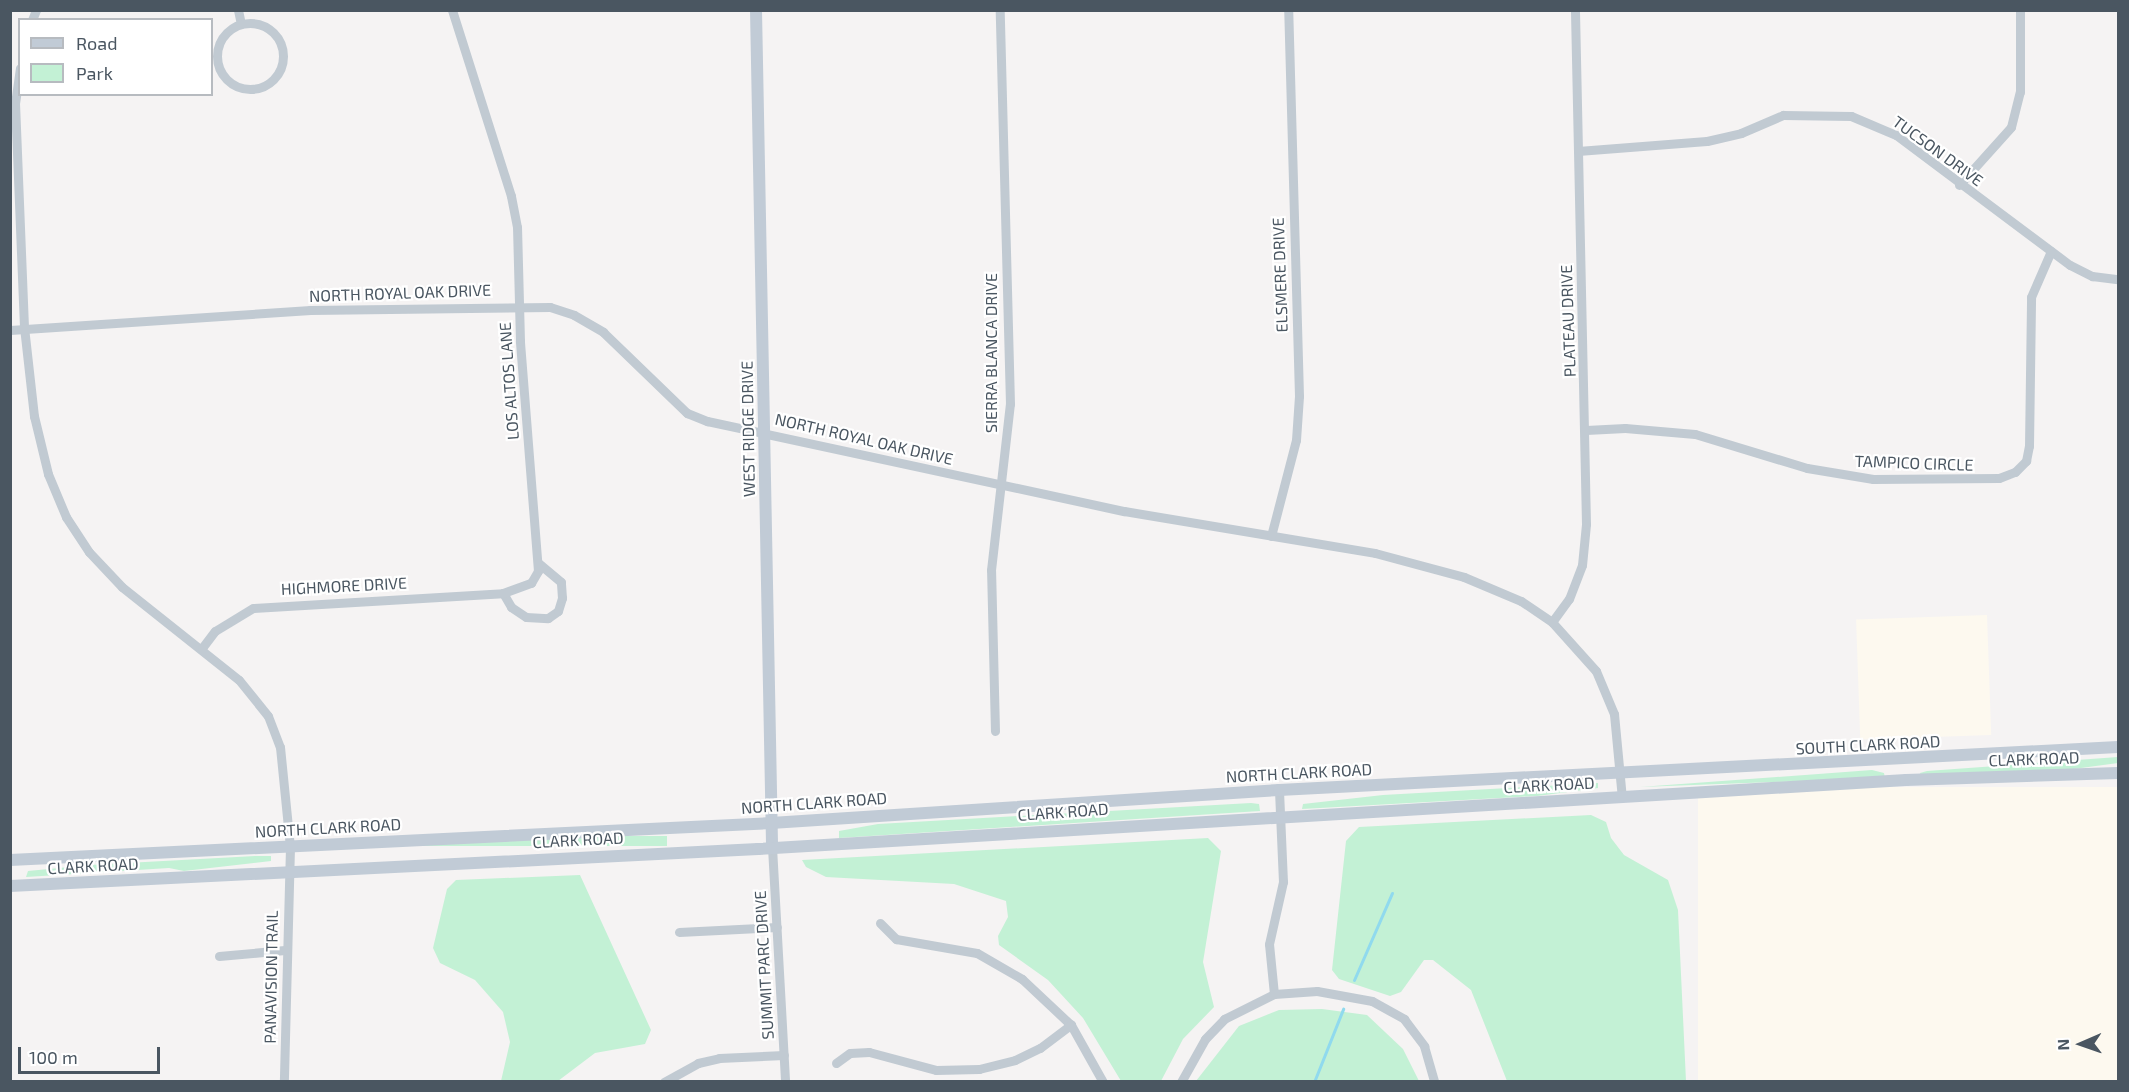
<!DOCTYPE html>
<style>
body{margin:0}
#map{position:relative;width:2129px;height:1092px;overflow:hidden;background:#f5f3f3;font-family:"Exo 2",sans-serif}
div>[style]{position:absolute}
.commercial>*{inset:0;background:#fdf9ef;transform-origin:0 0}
.green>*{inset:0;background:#c3f1d5;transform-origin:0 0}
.stream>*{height:3px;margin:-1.5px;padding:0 1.5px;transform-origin:1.5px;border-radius:1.5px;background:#90daee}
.street>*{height:9px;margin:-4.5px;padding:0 4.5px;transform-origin:4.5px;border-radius:4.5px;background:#c1cad2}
.street>.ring{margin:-4.5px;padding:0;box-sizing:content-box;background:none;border:9px solid #c1cad2;border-radius:50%}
.secondary>*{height:12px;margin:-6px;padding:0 6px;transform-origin:6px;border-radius:6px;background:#c1cbd6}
span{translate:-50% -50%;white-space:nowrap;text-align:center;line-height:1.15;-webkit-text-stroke:4.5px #fff;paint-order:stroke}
.street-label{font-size:16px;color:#4a5661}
.frame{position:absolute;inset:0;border:12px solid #4a5661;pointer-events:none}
.legend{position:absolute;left:18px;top:18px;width:195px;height:78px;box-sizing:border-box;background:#fff;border:2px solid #b7bbc0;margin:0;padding:8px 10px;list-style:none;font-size:18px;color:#4a5661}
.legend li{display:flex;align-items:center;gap:12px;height:30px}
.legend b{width:30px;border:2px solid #b7bbc0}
.north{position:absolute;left:2051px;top:1014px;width:60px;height:60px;-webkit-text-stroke:4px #fff;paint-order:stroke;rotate:268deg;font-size:16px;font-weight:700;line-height:24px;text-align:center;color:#4a5661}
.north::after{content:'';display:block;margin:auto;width:21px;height:27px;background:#4a5661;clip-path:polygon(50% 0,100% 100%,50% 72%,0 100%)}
.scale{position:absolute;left:18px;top:1047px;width:142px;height:27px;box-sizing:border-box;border:3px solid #4a5661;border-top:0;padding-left:8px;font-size:18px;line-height:21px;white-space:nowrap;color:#4a5661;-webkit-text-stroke:4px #fff;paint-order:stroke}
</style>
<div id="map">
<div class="commercial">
<div style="left:1987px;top:615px;width:120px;height:131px;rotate:88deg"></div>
<div style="left:2118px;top:787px;width:294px;height:420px;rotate:90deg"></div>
</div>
<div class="green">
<div style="clip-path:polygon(2118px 757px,2118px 763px,2059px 771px,1921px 777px,1920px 773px,1927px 771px)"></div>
<div style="clip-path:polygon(1872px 770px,1884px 773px,1885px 778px,1640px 787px)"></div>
<div style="clip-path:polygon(1598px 783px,1598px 788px,1537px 796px,1302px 809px,1303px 804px,1383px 795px)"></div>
<div style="clip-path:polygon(1251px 803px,1259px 804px,1260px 811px,839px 838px,839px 831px,878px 824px)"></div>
<div style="clip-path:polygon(1591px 815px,1606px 822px,1611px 838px,1624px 855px,1668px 880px,1678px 910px,1686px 1081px,1507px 1081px,1471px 990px,1433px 960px,1424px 960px,1401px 992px,1390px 996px,1339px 979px,1332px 970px,1346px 841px,1359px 827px)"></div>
<div style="left:667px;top:836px;width:10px;height:277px;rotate:90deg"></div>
<div style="clip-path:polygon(1208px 838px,1221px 851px,1203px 962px,1214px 1007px,1183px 1039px,1161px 1081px,1121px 1081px,1083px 1018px,1048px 980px,999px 945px,998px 936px,1008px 917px,1006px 901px,954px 884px,826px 877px,806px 867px,802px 860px)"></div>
<div style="clip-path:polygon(255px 856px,271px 856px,271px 861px,184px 871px,169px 868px,26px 877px,28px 871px,90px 865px)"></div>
<div style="clip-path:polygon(580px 875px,651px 1030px,645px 1044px,595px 1053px,558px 1081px,501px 1081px,510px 1042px,503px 1012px,475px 980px,440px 963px,433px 948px,447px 889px,456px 880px)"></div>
<div style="clip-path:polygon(1322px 1009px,1367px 1015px,1403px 1049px,1419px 1081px,1196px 1081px,1239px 1026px,1279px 1010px)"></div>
</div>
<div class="stream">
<div style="left:1354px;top:980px;width:95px;rotate:-66.4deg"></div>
<div style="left:1314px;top:1082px;width:79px;rotate:-68.3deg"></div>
</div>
<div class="street">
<div style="left:238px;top:10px;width:14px;rotate:78deg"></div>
<div style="left:32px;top:20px;width:11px;rotate:-68deg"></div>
<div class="ring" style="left:217px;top:23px;width:57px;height:57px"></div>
<div style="left:20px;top:68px;width:35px;rotate:98deg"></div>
<div style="left:15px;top:103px;width:224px;rotate:87.7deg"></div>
<div style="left:24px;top:327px;width:90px;rotate:83.6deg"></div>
<div style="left:34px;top:416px;width:60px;rotate:76.4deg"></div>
<div style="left:48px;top:474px;width:47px;rotate:67.3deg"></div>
<div style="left:66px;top:517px;width:42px;rotate:56.7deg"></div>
<div style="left:89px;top:552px;width:48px;rotate:46.7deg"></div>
<div style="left:122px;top:587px;width:149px;rotate:38.5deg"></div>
<div style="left:239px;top:680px;width:46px;rotate:51.1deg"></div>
<div style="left:268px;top:716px;width:33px;rotate:69deg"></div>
<div style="left:280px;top:747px;width:100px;rotate:84.3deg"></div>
<div style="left:290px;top:847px;width:235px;rotate:91.5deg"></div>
<div style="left:1578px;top:151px;width:129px;rotate:-4.4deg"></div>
<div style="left:1707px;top:141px;width:35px;rotate:-13deg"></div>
<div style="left:1741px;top:133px;width:46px;rotate:-23.2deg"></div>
<div style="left:1783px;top:115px;width:68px;rotate:0.8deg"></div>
<div style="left:1851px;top:116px;width:49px;rotate:22.9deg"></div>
<div style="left:1896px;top:135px;width:217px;rotate:36.8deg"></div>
<div style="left:2070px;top:265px;width:25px;rotate:27deg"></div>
<div style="left:2092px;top:276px;width:26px;rotate:7deg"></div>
<div style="left:1959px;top:185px;width:78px;rotate:-48.1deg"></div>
<div style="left:2011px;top:127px;width:36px;rotate:-76deg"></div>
<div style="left:2020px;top:92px;width:82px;rotate:-90deg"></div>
<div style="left:10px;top:330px;width:301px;rotate:-3.8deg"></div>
<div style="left:310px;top:310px;width:240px;rotate:-0.7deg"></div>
<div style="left:550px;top:307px;width:25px;rotate:18deg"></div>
<div style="left:574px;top:315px;width:34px;rotate:30deg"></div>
<div style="left:603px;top:332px;width:117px;rotate:44deg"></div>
<div style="left:687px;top:413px;width:22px;rotate:22deg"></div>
<div style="left:707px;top:421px;width:427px;rotate:12.2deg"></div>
<div style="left:1124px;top:511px;width:254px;rotate:9.5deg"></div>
<div style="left:1375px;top:553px;width:92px;rotate:15.1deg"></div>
<div style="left:1464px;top:577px;width:62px;rotate:22.8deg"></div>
<div style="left:1521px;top:601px;width:37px;rotate:34deg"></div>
<div style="left:1552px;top:622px;width:66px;rotate:48.1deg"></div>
<div style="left:1596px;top:671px;width:47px;rotate:67.3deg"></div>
<div style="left:1614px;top:714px;width:84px;rotate:84.6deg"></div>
<div style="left:1586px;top:430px;width:39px;rotate:-3deg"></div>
<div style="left:1625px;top:428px;width:70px;rotate:4.9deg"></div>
<div style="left:1695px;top:434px;width:117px;rotate:16.9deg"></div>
<div style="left:1807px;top:468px;width:67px;rotate:9.5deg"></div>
<div style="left:1873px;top:479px;width:126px;rotate:-0.5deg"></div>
<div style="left:1999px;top:478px;width:17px;rotate:-21deg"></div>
<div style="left:2015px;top:472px;width:16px;rotate:-45deg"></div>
<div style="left:2026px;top:461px;width:15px;rotate:-79deg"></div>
<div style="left:2029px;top:446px;width:149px;rotate:-89.2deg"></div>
<div style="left:2031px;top:297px;width:50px;rotate:-66.5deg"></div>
<div style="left:1271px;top:536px;width:99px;rotate:-75.4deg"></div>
<div style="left:1296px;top:440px;width:44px;rotate:-86.1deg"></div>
<div style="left:1299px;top:396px;width:386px;rotate:-91.6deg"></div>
<div style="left:503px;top:593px;width:16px;rotate:60deg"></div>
<div style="left:511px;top:607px;width:18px;rotate:34deg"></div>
<div style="left:526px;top:617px;width:22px;rotate:3deg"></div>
<div style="left:548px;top:618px;width:12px;rotate:-35deg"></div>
<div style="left:558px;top:611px;width:14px;rotate:-73deg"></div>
<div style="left:562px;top:598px;width:16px;rotate:-94deg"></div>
<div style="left:561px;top:582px;width:30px;rotate:-140deg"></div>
<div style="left:1552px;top:622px;width:29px;rotate:-54deg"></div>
<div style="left:1569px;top:599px;width:36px;rotate:-69deg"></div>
<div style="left:1582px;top:565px;width:41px;rotate:-84.4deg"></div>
<div style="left:1586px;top:524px;width:514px;rotate:-91.23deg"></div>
<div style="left:202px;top:648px;width:21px;rotate:-53deg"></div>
<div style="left:215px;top:631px;width:44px;rotate:-31.2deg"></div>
<div style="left:253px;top:608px;width:250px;rotate:-3.4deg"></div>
<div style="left:503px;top:593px;width:30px;rotate:-20deg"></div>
<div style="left:531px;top:583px;width:14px;rotate:-60deg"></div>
<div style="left:538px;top:571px;width:231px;rotate:-94.5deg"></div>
<div style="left:520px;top:341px;width:114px;rotate:-91.5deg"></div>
<div style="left:517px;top:227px;width:32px;rotate:-101deg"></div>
<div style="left:511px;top:196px;width:195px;rotate:-107.6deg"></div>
<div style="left:995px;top:731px;width:161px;rotate:-91.4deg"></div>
<div style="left:991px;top:570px;width:167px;rotate:-83.5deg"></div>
<div style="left:1010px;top:404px;width:394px;rotate:-91.5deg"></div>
<div style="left:772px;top:847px;width:235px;rotate:86.8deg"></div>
<div style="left:880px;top:923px;width:23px;rotate:45deg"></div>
<div style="left:896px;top:939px;width:82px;rotate:9.8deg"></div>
<div style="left:977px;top:953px;width:52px;rotate:30deg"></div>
<div style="left:1022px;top:979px;width:67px;rotate:43.2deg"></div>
<div style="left:1071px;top:1025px;width:65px;rotate:60.7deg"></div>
<div style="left:679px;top:932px;width:98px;rotate:-2.9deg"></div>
<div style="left:219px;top:956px;width:66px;rotate:-5.2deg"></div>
<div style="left:1274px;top:994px;width:50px;rotate:-95.7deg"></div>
<div style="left:1269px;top:944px;width:64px;rotate:-77.3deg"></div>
<div style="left:1283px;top:882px;width:92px;rotate:-92.5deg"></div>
<div style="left:836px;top:1063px;width:17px;rotate:-36deg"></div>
<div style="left:850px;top:1053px;width:19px;rotate:-3deg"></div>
<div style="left:869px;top:1052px;width:69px;rotate:15deg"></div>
<div style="left:936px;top:1070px;width:43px;rotate:-1.3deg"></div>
<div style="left:979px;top:1069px;width:37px;rotate:-14deg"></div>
<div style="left:1015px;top:1060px;width:28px;rotate:-26deg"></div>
<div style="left:1040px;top:1048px;width:39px;rotate:-37deg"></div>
<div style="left:664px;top:1082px;width:39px;rotate:-29deg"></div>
<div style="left:698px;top:1063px;width:22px;rotate:-13deg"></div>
<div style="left:719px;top:1058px;width:65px;rotate:-2.6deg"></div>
<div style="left:1181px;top:1082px;width:49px;rotate:-60.8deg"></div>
<div style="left:1205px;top:1039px;width:28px;rotate:-46deg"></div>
<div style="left:1224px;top:1019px;width:56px;rotate:-26.6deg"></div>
<div style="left:1274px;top:994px;width:43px;rotate:-4deg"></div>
<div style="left:1317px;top:991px;width:56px;rotate:10.3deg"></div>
<div style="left:1372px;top:1001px;width:37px;rotate:29deg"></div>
<div style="left:1404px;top:1019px;width:34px;rotate:53deg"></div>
<div style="left:1424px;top:1046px;width:37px;rotate:74deg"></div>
</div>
<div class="secondary">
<div style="left:756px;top:10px;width:837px;rotate:88.9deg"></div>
<div style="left:10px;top:860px;width:762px;rotate:-2.78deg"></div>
<div style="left:771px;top:823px;width:509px;rotate:-3.72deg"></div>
<div style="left:1279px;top:790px;width:840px;rotate:-2.93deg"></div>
<div style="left:10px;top:886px;width:749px;rotate:-2.83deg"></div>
<div style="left:758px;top:849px;width:1150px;rotate:-3.44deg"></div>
<div style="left:1906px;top:780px;width:212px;rotate:-1.9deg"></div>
</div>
<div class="street-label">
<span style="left:1938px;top:151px;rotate:36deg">TUCSON DRIVE</span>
<span style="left:1280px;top:275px;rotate:-92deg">ELSMERE DRIVE</span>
<span style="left:400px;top:293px;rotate:-2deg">NORTH ROYAL OAK DRIVE</span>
<span style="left:1568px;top:321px;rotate:-92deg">PLATEAU DRIVE</span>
<span style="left:991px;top:353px;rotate:-90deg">SIERRA BLANCA DRIVE</span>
<span style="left:509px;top:381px;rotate:-94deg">LOS ALTOS LANE</span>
<span style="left:748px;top:429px;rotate:-91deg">WEST RIDGE DRIVE</span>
<span style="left:864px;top:439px;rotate:13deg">NORTH ROYAL OAK DRIVE</span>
<span style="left:1914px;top:463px;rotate:2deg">TAMPICO CIRCLE</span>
<span style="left:344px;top:586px;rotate:-3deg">HIGHMORE DRIVE</span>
<span style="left:1868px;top:745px;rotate:-3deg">SOUTH CLARK ROAD</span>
<span style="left:2034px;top:759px;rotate:-2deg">CLARK ROAD</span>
<span style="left:1299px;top:773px;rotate:-3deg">NORTH CLARK ROAD</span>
<span style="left:1549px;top:785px;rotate:-3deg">CLARK ROAD</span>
<span style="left:814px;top:803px;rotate:-4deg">NORTH CLARK ROAD</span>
<span style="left:1063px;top:812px;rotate:-4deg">CLARK ROAD</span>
<span style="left:328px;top:828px;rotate:-3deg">NORTH CLARK ROAD</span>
<span style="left:578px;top:840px;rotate:-3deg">CLARK ROAD</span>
<span style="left:93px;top:866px;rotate:-3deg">CLARK ROAD</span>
<span style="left:764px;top:965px;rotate:-93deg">SUMMIT PARC DRIVE</span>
<span style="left:271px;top:977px;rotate:-89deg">PANAVISION TRAIL</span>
</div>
<div class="frame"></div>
<ul class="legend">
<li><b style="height:8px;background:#c1cbd6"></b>Road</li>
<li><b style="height:16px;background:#c3f1d5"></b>Park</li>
</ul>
<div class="north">N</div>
<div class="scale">100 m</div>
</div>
